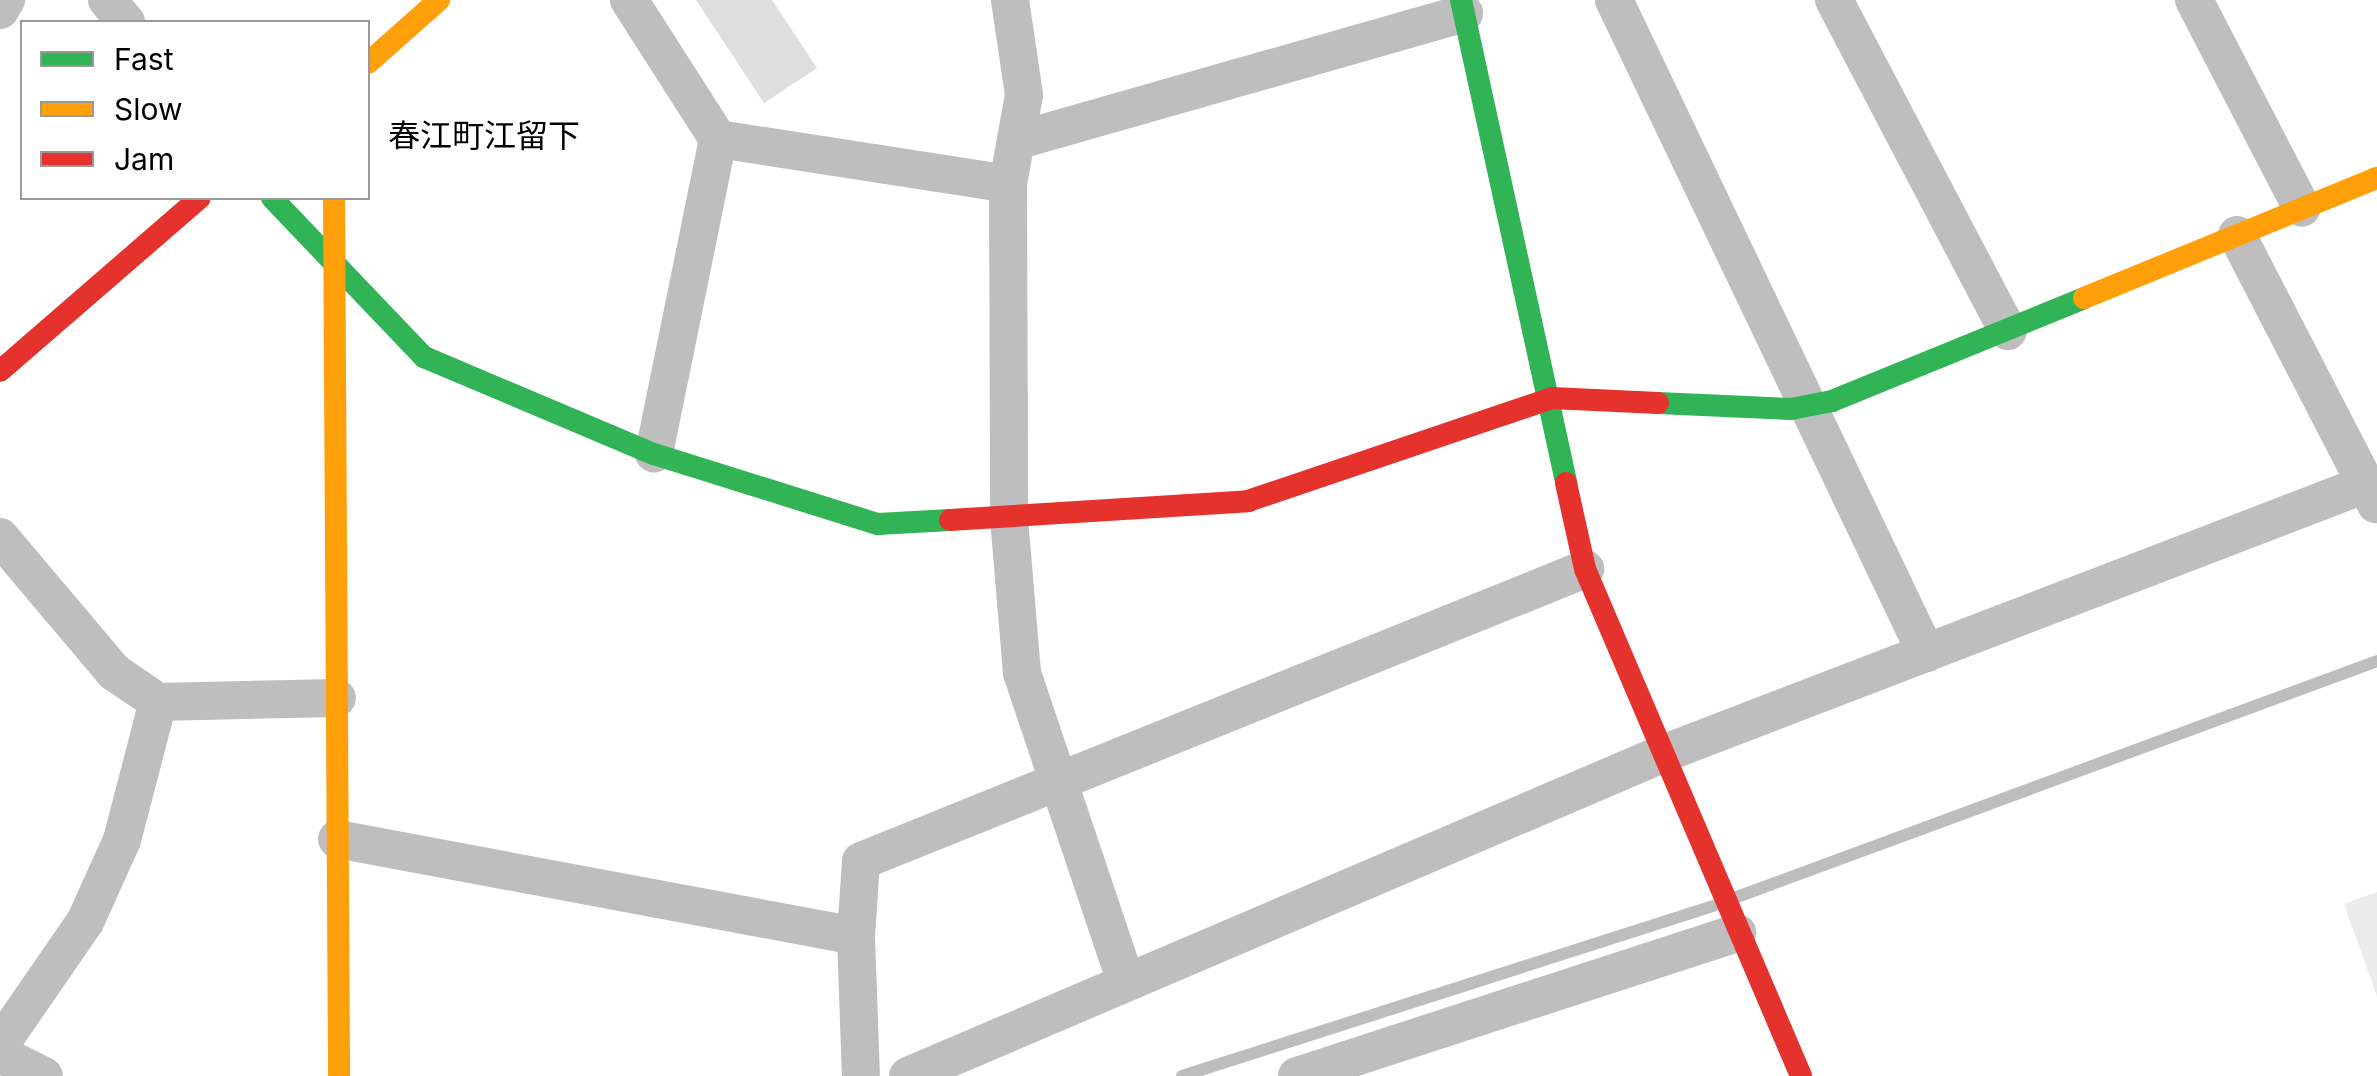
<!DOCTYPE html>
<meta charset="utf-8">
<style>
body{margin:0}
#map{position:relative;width:2377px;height:1076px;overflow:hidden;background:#fff;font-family:Inter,"Noto Sans JP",sans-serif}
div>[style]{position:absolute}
.green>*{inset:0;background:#ebebeb}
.stream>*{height:12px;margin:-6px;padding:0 6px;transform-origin:6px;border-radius:6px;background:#bdbdbd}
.building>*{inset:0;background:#dedede}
.street>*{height:38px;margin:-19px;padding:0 19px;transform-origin:19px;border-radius:19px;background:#bebebe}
.fast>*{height:22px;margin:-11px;padding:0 11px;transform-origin:11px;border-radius:11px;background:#30b455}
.slow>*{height:22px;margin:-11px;padding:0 11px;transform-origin:11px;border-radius:11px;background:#ff9f0a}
.jam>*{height:22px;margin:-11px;padding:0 11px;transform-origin:11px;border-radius:11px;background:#e5322d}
span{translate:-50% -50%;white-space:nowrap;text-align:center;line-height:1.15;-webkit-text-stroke:9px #fff;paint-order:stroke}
.quarter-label{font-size:32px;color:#000}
.legend{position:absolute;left:20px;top:20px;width:350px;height:180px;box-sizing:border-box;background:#fff;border:2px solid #999;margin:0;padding:12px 18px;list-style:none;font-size:30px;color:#000}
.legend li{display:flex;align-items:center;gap:20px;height:50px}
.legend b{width:50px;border:2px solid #999}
</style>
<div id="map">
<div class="green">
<div style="clip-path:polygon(2377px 892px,2377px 996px,2344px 904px)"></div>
</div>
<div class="stream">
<div style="left:1737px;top:897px;width:682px;rotate:-20.24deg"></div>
<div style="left:1182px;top:1076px;width:558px;rotate:-17.75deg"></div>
</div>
<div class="building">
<div style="clip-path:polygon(696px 0,772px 0,817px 68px,764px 103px)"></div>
</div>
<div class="street">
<div style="left:107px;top:0;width:29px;rotate:49deg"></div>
<div style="left:629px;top:0;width:165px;rotate:57.4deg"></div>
<div style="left:718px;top:139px;width:321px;rotate:101.5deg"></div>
<div style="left:1010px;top:0;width:96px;rotate:81.6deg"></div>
<div style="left:1024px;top:95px;width:90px;rotate:100.2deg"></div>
<div style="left:1008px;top:184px;width:334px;rotate:89.8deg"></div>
<div style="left:1009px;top:518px;width:156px;rotate:85.2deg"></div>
<div style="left:1022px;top:673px;width:323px;rotate:71.4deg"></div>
<div style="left:1614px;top:0;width:724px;rotate:64.46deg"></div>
<div style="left:1834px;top:0;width:374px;rotate:62.3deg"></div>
<div style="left:2194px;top:0;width:234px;rotate:62.6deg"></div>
<div style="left:0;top:10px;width:12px;rotate:-59deg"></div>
<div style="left:718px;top:139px;width:293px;rotate:8.8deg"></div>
<div style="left:1016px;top:141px;width:466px;rotate:-15.9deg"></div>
<div style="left:2237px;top:235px;width:303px;rotate:62.7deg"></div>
<div style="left:0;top:537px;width:177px;rotate:49.8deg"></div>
<div style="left:114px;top:672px;width:53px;rotate:34.3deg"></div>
<div style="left:158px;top:702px;width:179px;rotate:-1.3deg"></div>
<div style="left:337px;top:839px;width:528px;rotate:10.59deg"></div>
<div style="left:856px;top:936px;width:140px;rotate:88deg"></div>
<div style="left:856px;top:936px;width:75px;rotate:-86.2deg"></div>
<div style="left:861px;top:861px;width:781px;rotate:-21.96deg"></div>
<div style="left:0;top:1045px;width:150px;rotate:-55.4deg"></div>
<div style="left:85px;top:922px;width:90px;rotate:-65.7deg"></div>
<div style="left:122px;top:840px;width:143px;rotate:-75.4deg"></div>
<div style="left:0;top:1054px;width:49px;rotate:26.6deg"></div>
<div style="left:908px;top:1076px;width:818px;rotate:-23.12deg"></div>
<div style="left:1660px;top:755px;width:756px;rotate:-21deg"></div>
<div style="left:1297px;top:1076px;width:463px;rotate:-18deg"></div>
</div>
<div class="fast">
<div style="left:1461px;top:0;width:494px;rotate:77.7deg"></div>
<div style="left:272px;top:198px;width:220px;rotate:46.3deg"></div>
<div style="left:424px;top:357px;width:250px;rotate:22.9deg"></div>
<div style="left:654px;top:454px;width:235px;rotate:17.4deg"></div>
<div style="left:878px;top:524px;width:72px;rotate:-3.2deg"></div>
<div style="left:1658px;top:403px;width:133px;rotate:2.6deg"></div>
<div style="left:1791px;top:409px;width:42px;rotate:-11deg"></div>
<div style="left:1832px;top:401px;width:272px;rotate:-22.2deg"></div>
</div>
<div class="slow">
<div style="left:368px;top:63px;width:95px;rotate:-41.6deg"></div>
<div style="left:334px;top:198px;width:878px;rotate:89.67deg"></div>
<div style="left:2084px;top:298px;width:317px;rotate:-22.3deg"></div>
</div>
<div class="jam">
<div style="left:0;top:371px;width:264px;rotate:-40.9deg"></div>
<div style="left:1566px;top:483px;width:88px;rotate:77.5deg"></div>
<div style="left:1585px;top:569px;width:551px;rotate:66.92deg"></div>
<div style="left:950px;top:520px;width:299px;rotate:-3.6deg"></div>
<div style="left:1248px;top:501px;width:321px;rotate:-18.7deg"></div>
<div style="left:1552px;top:398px;width:106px;rotate:2.7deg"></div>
</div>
<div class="quarter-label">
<span style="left:484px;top:136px">春江町江留下</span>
</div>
<ul class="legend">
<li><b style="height:12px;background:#30b455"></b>Fast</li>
<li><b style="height:12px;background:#ff9f0a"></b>Slow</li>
<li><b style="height:12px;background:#e5322d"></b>Jam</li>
</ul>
</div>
